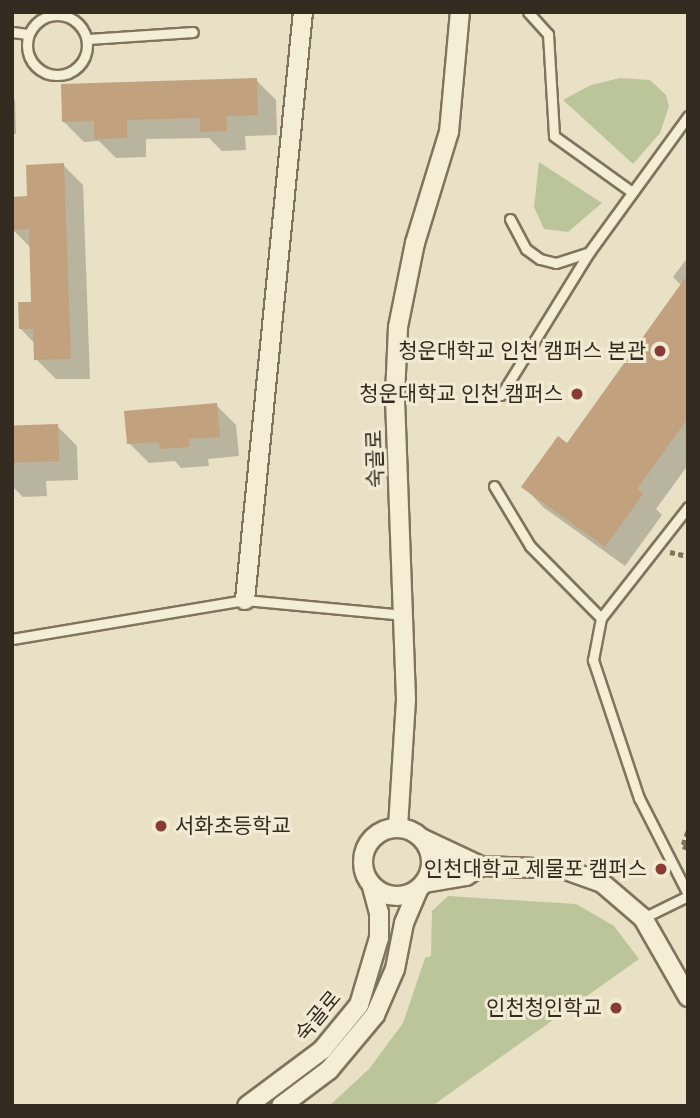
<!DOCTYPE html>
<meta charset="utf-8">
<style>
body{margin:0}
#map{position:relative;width:700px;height:1118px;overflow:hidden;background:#e8e1c5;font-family:"Roboto Serif","Noto Sans KR",serif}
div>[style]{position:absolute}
.green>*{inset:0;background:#bcc59a}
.shadow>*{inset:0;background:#0003}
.building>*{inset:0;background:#c2a17f;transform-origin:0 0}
.path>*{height:4.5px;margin-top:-2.25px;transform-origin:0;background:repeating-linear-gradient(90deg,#81745d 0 5px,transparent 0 8.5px)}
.roads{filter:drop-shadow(2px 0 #81745d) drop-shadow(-2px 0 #81745d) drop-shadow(0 2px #81745d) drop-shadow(0 -2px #81745d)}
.lane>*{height:9px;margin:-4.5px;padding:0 4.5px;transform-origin:4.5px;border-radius:4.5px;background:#f4eed7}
.lane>.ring{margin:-4.5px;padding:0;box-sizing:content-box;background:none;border:9px solid #f4eed7;border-radius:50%}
.street>*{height:18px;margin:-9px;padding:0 9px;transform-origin:9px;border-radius:9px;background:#f4eed7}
.street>.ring{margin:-9px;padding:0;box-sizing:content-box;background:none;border:18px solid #f4eed7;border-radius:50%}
.dots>*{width:19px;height:19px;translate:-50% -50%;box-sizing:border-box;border:4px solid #f1ebd4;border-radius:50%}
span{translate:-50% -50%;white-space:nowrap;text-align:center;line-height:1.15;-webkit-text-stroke:6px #f1ebd4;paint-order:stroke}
.poi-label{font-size:21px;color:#332b1f}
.right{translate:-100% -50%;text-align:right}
.left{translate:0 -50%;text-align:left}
.street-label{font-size:21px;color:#332b1f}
.frame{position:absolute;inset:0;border:14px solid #332b1f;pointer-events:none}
</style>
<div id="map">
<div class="green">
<div style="clip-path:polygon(620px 78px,650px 80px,666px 95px,669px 106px,660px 133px,633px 164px,563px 100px,591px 85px)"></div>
<div style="clip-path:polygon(539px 162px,602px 203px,568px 232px,544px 229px,534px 207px)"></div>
<div style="clip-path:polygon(448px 896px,576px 904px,614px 926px,639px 959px,432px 1106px,329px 1106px,369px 1069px,403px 1023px,425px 958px,431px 956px,432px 911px)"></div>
</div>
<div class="shadow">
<div style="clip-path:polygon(256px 80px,276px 100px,277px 135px,245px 136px,246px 150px,222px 151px,209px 138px,146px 139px,146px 157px,116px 158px,99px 141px,84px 142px,64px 122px)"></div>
<div style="clip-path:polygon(12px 96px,15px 100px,16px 134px,12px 134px)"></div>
<div style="clip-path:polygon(63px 165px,83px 185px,90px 379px,56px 379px,36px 359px,35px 344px,20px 328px,33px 304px,31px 248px,12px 229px,29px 198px)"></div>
<div style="clip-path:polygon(688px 257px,688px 465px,656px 509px,662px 515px,625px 566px,543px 507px,524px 487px,567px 445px,682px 286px,673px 277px)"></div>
<div style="clip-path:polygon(216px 405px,236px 425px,239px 456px,208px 459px,209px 466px,181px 468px,175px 461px,149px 463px,129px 443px)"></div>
<div style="clip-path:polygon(57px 426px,77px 446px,78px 480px,46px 481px,47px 496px,23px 497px,12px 486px,12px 427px)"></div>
</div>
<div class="building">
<div style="clip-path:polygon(257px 78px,258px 115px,226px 116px,227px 131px,200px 132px,200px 118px,127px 120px,127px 138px,94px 139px,94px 121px,62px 122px,61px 84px)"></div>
<div style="clip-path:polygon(64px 163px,71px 359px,34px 360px,33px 329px,19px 329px,18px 302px,31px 302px,29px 229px,12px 230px,12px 197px,27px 196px,26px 165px)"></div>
<div style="clip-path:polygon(688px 274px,688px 418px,637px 489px,643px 494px,605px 547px,521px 487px,558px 436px,567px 443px)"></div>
<div style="clip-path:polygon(217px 403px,220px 437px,189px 439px,189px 447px,160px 449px,159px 442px,127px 444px,124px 411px)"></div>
<div style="left:58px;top:424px;width:37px;height:46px;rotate:88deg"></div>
</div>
<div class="path">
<div style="left:670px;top:552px;width:18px;rotate:13deg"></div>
<div style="left:688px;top:832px;width:15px;rotate:110deg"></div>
<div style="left:683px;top:846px;width:5px;rotate:22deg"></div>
</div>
<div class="roads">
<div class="lane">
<div style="left:528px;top:12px;width:30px;rotate:48deg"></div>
<div style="left:548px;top:34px;width:102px;rotate:86.6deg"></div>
<div style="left:554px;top:136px;width:96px;rotate:35.7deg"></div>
<div class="ring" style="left:27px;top:15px;width:51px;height:51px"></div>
<div style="left:12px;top:32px;width:16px;rotate:7deg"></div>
<div style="left:88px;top:39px;width:105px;rotate:-3.8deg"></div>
<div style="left:510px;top:219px;width:34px;rotate:62deg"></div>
<div style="left:526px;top:249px;width:17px;rotate:36deg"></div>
<div style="left:540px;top:259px;width:16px;rotate:14deg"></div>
<div style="left:556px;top:263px;width:35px;rotate:-18deg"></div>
<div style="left:501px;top:395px;width:169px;rotate:-58.3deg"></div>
<div style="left:590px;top:251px;width:167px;rotate:-54deg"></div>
<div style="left:494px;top:486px;width:70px;rotate:59deg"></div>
<div style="left:530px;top:546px;width:101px;rotate:45.4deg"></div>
<div style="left:688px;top:507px;width:141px;rotate:128.1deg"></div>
<div style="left:601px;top:618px;width:43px;rotate:100.8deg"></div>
<div style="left:593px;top:660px;width:145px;rotate:71.6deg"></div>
<div style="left:639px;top:798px;width:108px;rotate:63deg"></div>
<div style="left:12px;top:639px;width:236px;rotate:-9.5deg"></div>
<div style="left:245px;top:600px;width:160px;rotate:5.4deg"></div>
<div style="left:643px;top:918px;width:50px;rotate:-26.1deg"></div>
</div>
<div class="street">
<div style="left:245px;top:600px;width:591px;rotate:-84.37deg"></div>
<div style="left:398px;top:827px;width:128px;rotate:-86.4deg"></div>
<div style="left:406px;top:699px;width:303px;rotate:-92.1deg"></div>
<div style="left:395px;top:396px;width:69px;rotate:-87.5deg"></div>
<div style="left:398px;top:327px;width:86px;rotate:-78.6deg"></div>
<div style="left:415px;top:243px;width:116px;rotate:-73deg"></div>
<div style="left:449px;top:132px;width:121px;rotate:-84.8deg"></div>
<div class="ring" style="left:363px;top:828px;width:50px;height:50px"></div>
<div style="left:423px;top:839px;width:64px;rotate:25deg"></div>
<div style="left:481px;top:866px;width:82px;rotate:2.1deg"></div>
<div style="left:563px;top:869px;width:41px;rotate:19.7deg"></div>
<div style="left:602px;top:883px;width:54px;rotate:40.5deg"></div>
<div style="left:643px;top:918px;width:91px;rotate:60.3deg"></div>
<div style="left:425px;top:883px;width:42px;rotate:-9.7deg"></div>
<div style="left:466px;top:876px;width:18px;rotate:-34deg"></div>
<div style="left:247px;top:1106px;width:94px;rotate:-36.7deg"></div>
<div style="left:322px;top:1050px;width:58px;rotate:-50.6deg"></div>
<div style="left:359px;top:1005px;width:70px;rotate:-73.4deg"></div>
<div style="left:379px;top:938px;width:25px;rotate:-90deg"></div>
<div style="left:379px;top:913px;width:28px;rotate:-105deg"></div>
<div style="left:281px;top:1106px;width:60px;rotate:-36.9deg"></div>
<div style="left:329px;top:1070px;width:72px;rotate:-50.1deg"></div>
<div style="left:375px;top:1015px;width:50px;rotate:-66.5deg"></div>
<div style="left:395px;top:969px;width:47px;rotate:-78.9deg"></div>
<div style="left:404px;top:923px;width:36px;rotate:-67deg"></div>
</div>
</div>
<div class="dots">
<div style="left:660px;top:351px;background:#893c35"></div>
<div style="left:577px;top:394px;background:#893c35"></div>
<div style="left:161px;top:826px;background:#893c35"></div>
<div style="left:661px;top:869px;background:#893c35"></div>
<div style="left:616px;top:1008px;background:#893c35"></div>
</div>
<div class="poi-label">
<span class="right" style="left:646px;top:351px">청운대학교 인천 캠퍼스 본관</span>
<span class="right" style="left:563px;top:394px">청운대학교 인천 캠퍼스</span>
<span class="left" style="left:175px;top:826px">서화초등학교</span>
<span class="right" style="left:647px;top:869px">인천대학교 제물포 캠퍼스</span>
<span class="right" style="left:602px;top:1008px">인천청인학교</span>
</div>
<div class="street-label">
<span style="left:375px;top:459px;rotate:-92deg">숙골로</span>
<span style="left:318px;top:1016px;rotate:-50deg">숙골로</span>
</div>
<div class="frame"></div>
</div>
